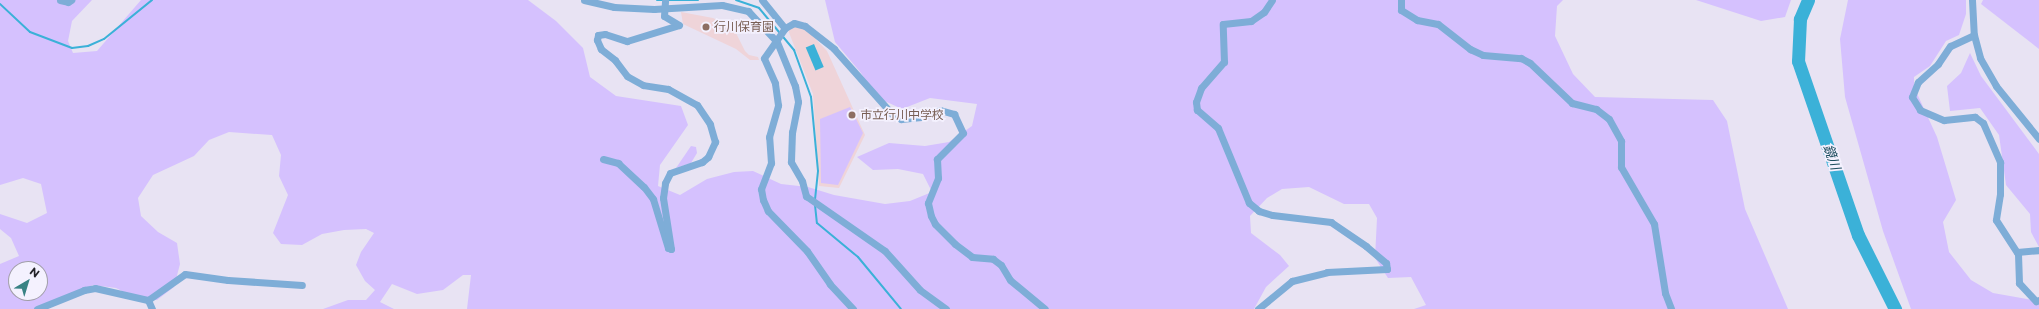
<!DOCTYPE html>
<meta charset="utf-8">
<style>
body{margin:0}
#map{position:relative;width:2039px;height:309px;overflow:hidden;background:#e8e3f3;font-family:Montserrat,"Noto Sans JP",sans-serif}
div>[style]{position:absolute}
.education>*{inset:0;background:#efd4d9}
.green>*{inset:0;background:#d5c1fe}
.water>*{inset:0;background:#3bb1d8;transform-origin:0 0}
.stream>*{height:2px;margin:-1px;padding:0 1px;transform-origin:1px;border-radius:1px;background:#3bb1d8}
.river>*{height:13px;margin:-6.5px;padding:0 6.5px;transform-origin:6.5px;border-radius:6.5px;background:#3bb1d8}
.minor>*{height:7px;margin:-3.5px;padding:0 3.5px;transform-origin:3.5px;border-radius:3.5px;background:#7eadd7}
.dots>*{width:11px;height:11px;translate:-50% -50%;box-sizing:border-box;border:2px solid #f4f1fe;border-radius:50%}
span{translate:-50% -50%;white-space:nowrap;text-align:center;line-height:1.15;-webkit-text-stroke:3.5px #f4f1fe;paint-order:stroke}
.education-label{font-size:12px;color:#785e54}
.left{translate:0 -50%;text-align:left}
.water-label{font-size:13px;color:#1e4e5f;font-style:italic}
.north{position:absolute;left:8px;top:261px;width:40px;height:40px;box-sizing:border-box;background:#f4f1fe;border:1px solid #a19ea8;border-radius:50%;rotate:38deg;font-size:11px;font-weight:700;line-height:16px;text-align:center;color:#242228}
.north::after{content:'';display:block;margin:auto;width:14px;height:18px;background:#398284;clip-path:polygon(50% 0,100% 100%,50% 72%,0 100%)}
</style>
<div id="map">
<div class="education">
<div style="clip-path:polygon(681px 12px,713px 18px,734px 29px,745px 51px,749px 55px,758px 57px,759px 60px,750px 60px,736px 49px,683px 24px)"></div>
<div style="clip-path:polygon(794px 26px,807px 30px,827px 51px,865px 135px,839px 188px,819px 186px,813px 94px,788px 30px)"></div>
</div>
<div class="green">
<div style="clip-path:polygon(evenodd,0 0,92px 0,72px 21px,68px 41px,73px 53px,97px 51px,141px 0,528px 0,556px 21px,583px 48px,590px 77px,616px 96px,681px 106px,688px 125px,660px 165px,658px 186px,680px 195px,707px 179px,734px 172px,753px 171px,781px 184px,808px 187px,834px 195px,885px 204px,910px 201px,932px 192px,923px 174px,898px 169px,873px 170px,857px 157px,889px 143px,925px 146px,949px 142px,972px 126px,977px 104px,930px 98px,902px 109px,876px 97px,861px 73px,835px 42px,825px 0,1563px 0,1557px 6px,1555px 36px,1573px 74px,1595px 97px,1713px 100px,1727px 121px,1745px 209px,1788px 309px,1414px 309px,1426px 305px,1411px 277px,1388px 278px,1375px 258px,1377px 218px,1369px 204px,1344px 204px,1309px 187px,1282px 189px,1267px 198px,1250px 216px,1251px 233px,1280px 255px,1289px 266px,1266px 287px,1254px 309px,467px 309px,471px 275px,463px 275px,443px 290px,417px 294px,392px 284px,380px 302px,394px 309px,323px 309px,348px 300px,366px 300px,375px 290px,365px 281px,356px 265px,361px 252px,374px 233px,366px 229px,344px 230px,322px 234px,302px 245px,281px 244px,273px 233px,288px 195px,279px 176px,281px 155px,272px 135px,229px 132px,209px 140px,194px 156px,153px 175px,138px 198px,141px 216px,158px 232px,177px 243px,180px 264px,174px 287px,157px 300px,136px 298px,116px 288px,93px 285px,38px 309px,0 309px,0 264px,19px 256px,11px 238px,0 229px,0 214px,27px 223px,47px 213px,41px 184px,23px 178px,0 185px,0 0,16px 269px,40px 269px,40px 293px,16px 293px,16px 269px)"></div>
<div style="clip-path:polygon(1696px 0,1791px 0,1785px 17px,1761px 21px)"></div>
<div style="clip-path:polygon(1848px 0,1966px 0,1966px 14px,1959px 35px,1946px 41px,1930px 66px,1914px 77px,1914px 87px,1937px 137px,1956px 200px,1943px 222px,1949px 252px,1971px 280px,1993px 293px,2039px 301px,2039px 309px,1911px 309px,1883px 231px,1845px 97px,1840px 39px)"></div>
<div style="clip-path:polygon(1983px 0,2039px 0,2039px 49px,1981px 4px)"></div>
<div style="clip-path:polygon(1970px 53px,1981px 76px,2039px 154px,2039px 247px,2031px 232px,2030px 214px,2006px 185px,1999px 135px,1980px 108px,1950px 111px,1947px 86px,1961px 73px)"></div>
<div style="clip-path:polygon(850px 107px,863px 133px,838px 185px,821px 183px,820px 119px)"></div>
<div style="clip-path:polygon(691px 146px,696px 147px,697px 153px,691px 163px,676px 168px)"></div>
</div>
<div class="water">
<div style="left:814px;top:44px;width:25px;height:9px;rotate:67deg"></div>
</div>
<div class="stream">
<div style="left:657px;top:0;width:41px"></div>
<div style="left:736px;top:0;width:24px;rotate:19deg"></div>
<div style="left:759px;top:8px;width:55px;rotate:50.2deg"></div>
<div style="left:794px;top:50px;width:50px;rotate:70.1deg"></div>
<div style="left:811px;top:97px;width:74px;rotate:84.6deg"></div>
<div style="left:818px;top:171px;width:30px;rotate:96deg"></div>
<div style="left:0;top:4px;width:41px;rotate:43deg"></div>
<div style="left:30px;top:32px;width:45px;rotate:20.9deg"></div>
<div style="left:72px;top:48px;width:16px;rotate:-7deg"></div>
<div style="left:88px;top:46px;width:17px;rotate:-24deg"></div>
<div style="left:104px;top:39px;width:62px;rotate:-39.1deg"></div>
<div style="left:815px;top:205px;width:18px;rotate:84deg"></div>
<div style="left:817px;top:223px;width:53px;rotate:39.7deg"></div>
<div style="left:858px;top:257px;width:67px;rotate:50.4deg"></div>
</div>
<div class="river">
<div style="left:1808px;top:0;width:21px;rotate:113deg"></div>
<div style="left:1800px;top:19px;width:42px;rotate:92.7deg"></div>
<div style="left:1798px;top:61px;width:184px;rotate:71deg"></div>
<div style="left:1858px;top:235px;width:83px;rotate:63.4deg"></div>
</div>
<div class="minor">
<div style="left:60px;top:0;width:8px;rotate:14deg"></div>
<div style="left:68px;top:2px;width:4px;rotate:-34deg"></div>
<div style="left:584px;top:0;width:31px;rotate:13deg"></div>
<div style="left:614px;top:7px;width:40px;rotate:2.9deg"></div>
<div style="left:654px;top:9px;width:68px;rotate:-3.4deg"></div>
<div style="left:722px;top:5px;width:27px;rotate:13deg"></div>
<div style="left:748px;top:11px;width:42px;rotate:46.9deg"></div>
<div style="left:777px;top:42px;width:48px;rotate:67.8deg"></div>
<div style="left:795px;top:86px;width:16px;rotate:79deg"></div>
<div style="left:798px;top:102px;width:31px;rotate:101deg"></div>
<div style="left:792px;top:132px;width:30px;rotate:92deg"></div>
<div style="left:791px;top:162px;width:22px;rotate:60deg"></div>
<div style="left:802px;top:181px;width:16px;rotate:75deg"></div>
<div style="left:806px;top:196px;width:96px;rotate:34.8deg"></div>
<div style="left:885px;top:251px;width:52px;rotate:48.1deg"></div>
<div style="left:920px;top:290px;width:32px;rotate:36deg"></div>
<div style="left:762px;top:0;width:36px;rotate:51deg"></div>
<div style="left:1401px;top:0;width:10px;rotate:90deg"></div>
<div style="left:1401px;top:10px;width:19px;rotate:32deg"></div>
<div style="left:1417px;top:20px;width:21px;rotate:11deg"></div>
<div style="left:1438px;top:24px;width:41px;rotate:38deg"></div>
<div style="left:1470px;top:49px;width:14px;rotate:25deg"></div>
<div style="left:1483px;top:55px;width:38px;rotate:5deg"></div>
<div style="left:1521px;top:58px;width:10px;rotate:29deg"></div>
<div style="left:1530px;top:63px;width:58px;rotate:43.6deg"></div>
<div style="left:1572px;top:103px;width:25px;rotate:14deg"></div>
<div style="left:1596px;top:109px;width:16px;rotate:38deg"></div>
<div style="left:1609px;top:119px;width:25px;rotate:61deg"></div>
<div style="left:1621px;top:141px;width:26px;rotate:90deg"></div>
<div style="left:1621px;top:167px;width:66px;rotate:59.9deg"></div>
<div style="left:1654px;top:224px;width:70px;rotate:80.9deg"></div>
<div style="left:1665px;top:293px;width:17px;rotate:69deg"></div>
<div style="left:1972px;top:0;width:35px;rotate:87deg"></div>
<div style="left:1974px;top:35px;width:24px;rotate:75deg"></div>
<div style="left:1980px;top:58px;width:32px;rotate:60deg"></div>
<div style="left:1996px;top:86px;width:68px;rotate:50.9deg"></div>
<div style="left:1974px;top:35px;width:26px;rotate:155deg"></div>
<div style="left:1950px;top:46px;width:22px;rotate:124deg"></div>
<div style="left:1938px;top:64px;width:27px;rotate:138deg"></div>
<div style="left:1918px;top:82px;width:16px;rotate:112deg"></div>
<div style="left:1912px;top:97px;width:15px;rotate:58deg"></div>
<div style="left:1920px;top:110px;width:26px;rotate:23deg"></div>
<div style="left:1944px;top:120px;width:31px;rotate:-6deg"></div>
<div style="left:1975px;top:117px;width:10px;rotate:37deg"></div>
<div style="left:1983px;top:123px;width:43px;rotate:66.4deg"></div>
<div style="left:2000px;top:162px;width:32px;rotate:90deg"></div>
<div style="left:2000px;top:194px;width:26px;rotate:99deg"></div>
<div style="left:1996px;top:220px;width:40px;rotate:57.1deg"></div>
<div style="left:2018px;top:254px;width:29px;rotate:88deg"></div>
<div style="left:2019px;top:283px;width:25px;rotate:47deg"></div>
<div style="left:2036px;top:301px;width:3px;rotate:-18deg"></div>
<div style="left:603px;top:159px;width:16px;rotate:15deg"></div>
<div style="left:618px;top:163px;width:35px;rotate:43deg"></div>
<div style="left:644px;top:187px;width:15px;rotate:53deg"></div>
<div style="left:653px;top:199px;width:51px;rotate:73deg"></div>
<div style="left:668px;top:248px;width:3px;rotate:18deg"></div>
<div style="left:671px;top:249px;width:52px;rotate:-98.9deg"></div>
<div style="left:663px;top:198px;width:15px;rotate:-82deg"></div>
<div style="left:665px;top:183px;width:11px;rotate:-63deg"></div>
<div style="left:670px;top:173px;width:34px;rotate:-19deg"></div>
<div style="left:702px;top:162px;width:8px;rotate:-40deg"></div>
<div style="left:708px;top:157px;width:17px;rotate:-65deg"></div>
<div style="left:715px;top:142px;width:19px;rotate:-106deg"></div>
<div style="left:710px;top:124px;width:23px;rotate:-124deg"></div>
<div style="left:697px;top:105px;width:33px;rotate:-151deg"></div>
<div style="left:668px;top:89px;width:25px;rotate:-171deg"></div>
<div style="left:643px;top:85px;width:18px;rotate:-151deg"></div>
<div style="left:627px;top:76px;width:20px;rotate:-127deg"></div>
<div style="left:615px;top:60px;width:18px;rotate:-142deg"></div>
<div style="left:601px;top:49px;width:10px;rotate:-114deg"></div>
<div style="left:597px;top:40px;width:5px;rotate:-79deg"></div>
<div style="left:598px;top:35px;width:7px;rotate:-8deg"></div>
<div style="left:605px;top:34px;width:23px;rotate:18deg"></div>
<div style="left:627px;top:41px;width:54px;rotate:-17.1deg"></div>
<div style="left:679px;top:25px;width:17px;rotate:-149deg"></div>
<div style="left:664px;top:16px;width:16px;rotate:-86deg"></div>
<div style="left:2017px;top:252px;width:22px;rotate:-5deg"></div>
<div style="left:148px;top:300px;width:10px;rotate:66deg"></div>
<div style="left:37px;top:309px;width:51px;rotate:-22deg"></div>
<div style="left:84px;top:290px;width:11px;rotate:-10deg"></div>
<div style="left:95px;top:288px;width:54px;rotate:12.8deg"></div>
<div style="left:148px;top:300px;width:45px;rotate:-35.1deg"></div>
<div style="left:185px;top:274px;width:43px;rotate:7.9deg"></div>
<div style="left:228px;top:280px;width:74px;rotate:3.9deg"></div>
<div style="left:853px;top:309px;width:34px;rotate:-133deg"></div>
<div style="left:830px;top:284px;width:40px;rotate:-124.9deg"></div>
<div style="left:807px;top:251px;width:56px;rotate:-134.3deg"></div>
<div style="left:768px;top:211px;width:12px;rotate:-114deg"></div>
<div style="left:763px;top:200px;width:11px;rotate:-100deg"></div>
<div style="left:761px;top:189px;width:28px;rotate:-69deg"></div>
<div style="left:771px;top:163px;width:26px;rotate:-94deg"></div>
<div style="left:769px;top:137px;width:33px;rotate:-74deg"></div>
<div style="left:778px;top:105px;width:22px;rotate:-98deg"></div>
<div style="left:775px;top:83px;width:27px;rotate:-114deg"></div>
<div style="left:764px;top:58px;width:37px;rotate:-55deg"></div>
<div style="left:785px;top:28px;width:10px;rotate:-29deg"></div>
<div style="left:794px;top:23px;width:11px;rotate:15deg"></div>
<div style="left:805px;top:26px;width:37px;rotate:38deg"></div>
<div style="left:834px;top:49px;width:89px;rotate:48.2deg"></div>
<div style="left:893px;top:115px;width:9px;rotate:27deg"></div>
<div style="left:901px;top:119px;width:20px;rotate:-6deg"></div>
<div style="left:921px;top:117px;width:20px;rotate:-20deg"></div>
<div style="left:940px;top:110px;width:15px;rotate:16deg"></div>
<div style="left:954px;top:114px;width:21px;rotate:65deg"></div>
<div style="left:963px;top:133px;width:37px;rotate:135deg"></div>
<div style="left:937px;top:159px;width:19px;rotate:87deg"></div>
<div style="left:938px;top:178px;width:27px;rotate:112deg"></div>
<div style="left:928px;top:203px;width:13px;rotate:77deg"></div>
<div style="left:931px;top:216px;width:9px;rotate:63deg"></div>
<div style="left:935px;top:224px;width:28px;rotate:45deg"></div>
<div style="left:955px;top:244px;width:21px;rotate:37deg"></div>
<div style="left:972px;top:257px;width:21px;rotate:5deg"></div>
<div style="left:993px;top:259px;width:10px;rotate:37deg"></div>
<div style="left:1001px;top:265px;width:17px;rotate:59deg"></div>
<div style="left:1010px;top:280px;width:45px;rotate:39.6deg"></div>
<div style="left:1258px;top:309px;width:44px;rotate:-39.5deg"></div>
<div style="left:1292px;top:281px;width:36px;rotate:-14deg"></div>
<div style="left:1327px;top:272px;width:60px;rotate:-2.9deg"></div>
<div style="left:1387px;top:269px;width:6px;rotate:-99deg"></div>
<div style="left:1386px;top:263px;width:26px;rotate:-140deg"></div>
<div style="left:1366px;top:246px;width:42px;rotate:-145.6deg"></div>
<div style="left:1331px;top:222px;width:59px;rotate:-173.2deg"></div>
<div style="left:1272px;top:215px;width:14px;rotate:-163deg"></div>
<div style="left:1259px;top:211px;width:13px;rotate:-141deg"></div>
<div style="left:1249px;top:203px;width:81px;rotate:-112.5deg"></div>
<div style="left:1218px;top:128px;width:28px;rotate:-139deg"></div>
<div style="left:1197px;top:110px;width:8px;rotate:-97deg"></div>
<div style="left:1196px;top:102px;width:15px;rotate:-70deg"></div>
<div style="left:1201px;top:88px;width:35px;rotate:-49deg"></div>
<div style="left:1224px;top:62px;width:38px;rotate:-92deg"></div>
<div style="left:1223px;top:24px;width:28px;rotate:-6deg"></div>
<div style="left:1251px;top:21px;width:16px;rotate:-35deg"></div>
<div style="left:1264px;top:12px;width:14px;rotate:-56deg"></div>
</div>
<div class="dots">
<div style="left:706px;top:27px;background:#8d6e63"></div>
<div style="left:852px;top:115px;background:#8d6e63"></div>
</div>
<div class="education-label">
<span class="left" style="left:714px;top:27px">行川保育園</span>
<span class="left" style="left:860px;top:115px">市立行川中学校</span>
</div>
<div class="water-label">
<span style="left:1832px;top:157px;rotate:71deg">鏡川</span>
</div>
<div class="north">N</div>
</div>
